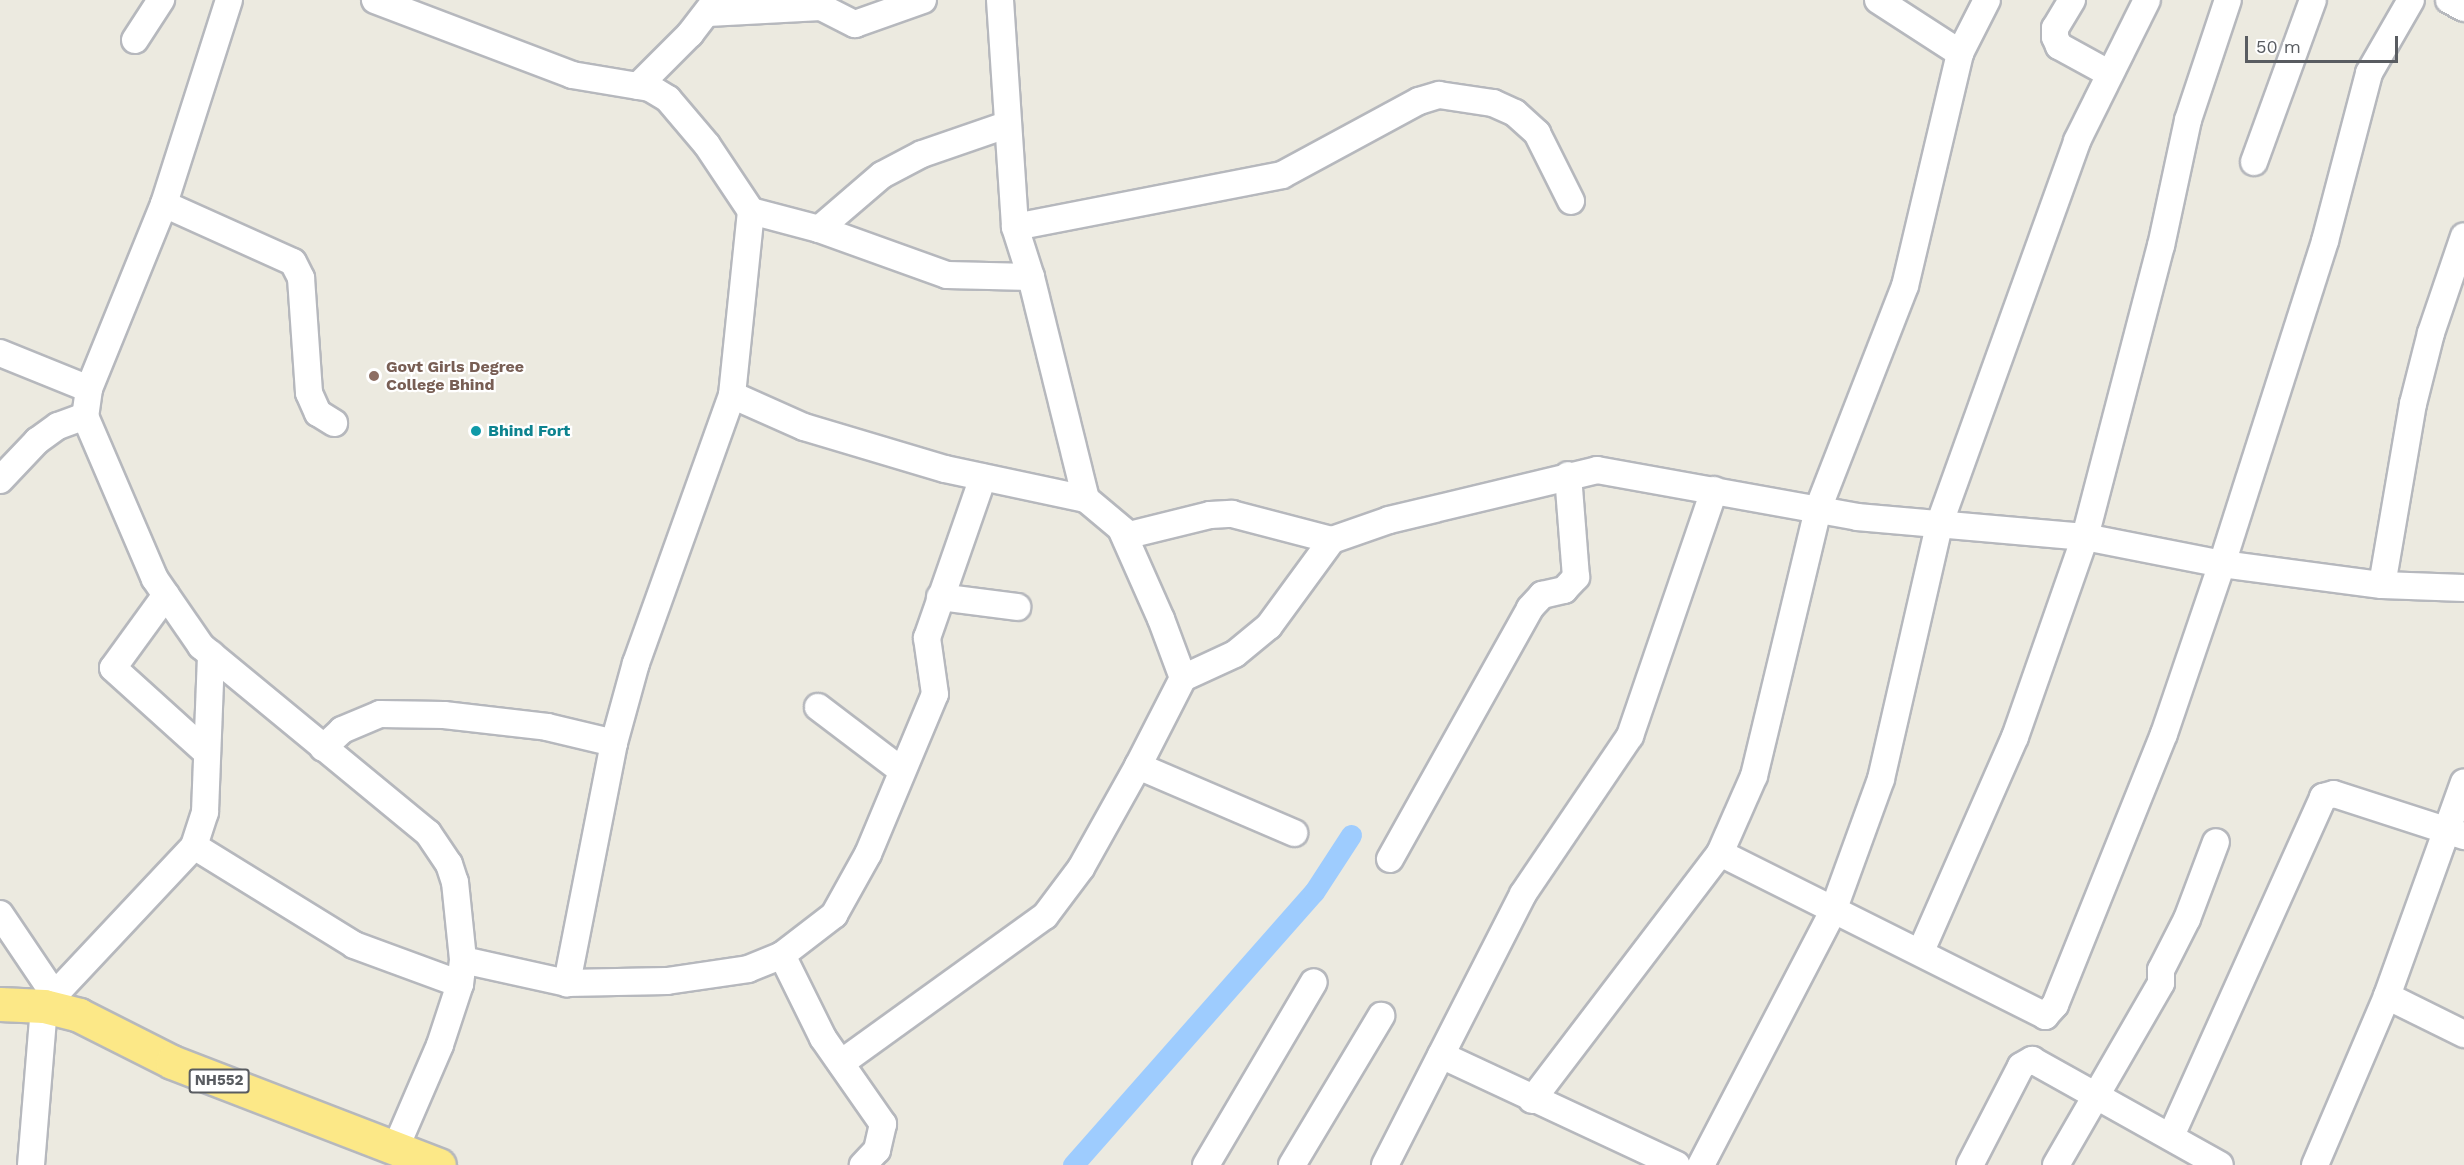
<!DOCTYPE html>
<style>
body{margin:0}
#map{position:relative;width:2464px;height:1165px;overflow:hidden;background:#eceae0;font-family:"Work Sans",sans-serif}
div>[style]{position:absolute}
.canal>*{height:21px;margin:-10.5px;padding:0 10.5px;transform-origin:10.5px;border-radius:10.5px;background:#9eccfe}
.roads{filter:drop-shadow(2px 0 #b6b8bd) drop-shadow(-2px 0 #b6b8bd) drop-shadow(0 2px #b6b8bd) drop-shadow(0 -2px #b6b8bd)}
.minor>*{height:26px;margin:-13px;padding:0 13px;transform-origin:13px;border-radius:13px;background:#fff}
.highway>*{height:33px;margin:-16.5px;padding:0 16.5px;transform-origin:16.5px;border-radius:16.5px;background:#fce887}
.dots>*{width:16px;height:16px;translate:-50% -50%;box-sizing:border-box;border:3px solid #fff;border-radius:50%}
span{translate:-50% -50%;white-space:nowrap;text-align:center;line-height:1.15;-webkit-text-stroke:4.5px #fff;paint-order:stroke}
.shield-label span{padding:2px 4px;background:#fff;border:2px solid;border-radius:4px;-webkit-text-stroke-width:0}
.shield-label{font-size:15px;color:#595c61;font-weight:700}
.education-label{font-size:16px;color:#785e54;font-weight:700}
.left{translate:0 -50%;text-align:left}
.culture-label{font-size:16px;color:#0d838f;font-weight:700}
.scale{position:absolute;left:2245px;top:36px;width:153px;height:27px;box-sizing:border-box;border:3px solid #595c61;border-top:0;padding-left:8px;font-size:18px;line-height:21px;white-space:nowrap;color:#595c61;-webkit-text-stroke:4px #fff;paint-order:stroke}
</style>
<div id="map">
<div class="canal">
<div style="left:1073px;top:1165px;width:364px;rotate:-48.6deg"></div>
<div style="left:1314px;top:892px;width:68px;rotate:-57deg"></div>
</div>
<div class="roads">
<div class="minor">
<div style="left:229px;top:0;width:214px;rotate:107.7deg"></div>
<div style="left:164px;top:204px;width:200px;rotate:112.1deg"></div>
<div style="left:89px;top:389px;width:27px;rotate:98deg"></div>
<div style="left:85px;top:416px;width:177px;rotate:66.8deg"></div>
<div style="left:155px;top:579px;width:81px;rotate:55.5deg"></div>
<div style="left:201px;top:646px;width:294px;rotate:39.5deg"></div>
<div style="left:428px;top:833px;width:37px;rotate:56deg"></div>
<div style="left:449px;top:864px;width:19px;rotate:72deg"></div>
<div style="left:455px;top:882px;width:78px;rotate:84.1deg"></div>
<div style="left:463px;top:960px;width:24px;rotate:97deg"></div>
<div style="left:460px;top:984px;width:64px;rotate:108.2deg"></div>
<div style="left:440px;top:1045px;width:111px;rotate:113.3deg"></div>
<div style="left:375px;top:0;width:211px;rotate:20.8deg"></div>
<div style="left:572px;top:75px;width:79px;rotate:9.5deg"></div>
<div style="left:650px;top:88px;width:21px;rotate:31deg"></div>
<div style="left:668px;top:99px;width:60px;rotate:49.7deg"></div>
<div style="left:707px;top:145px;width:79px;rotate:56.3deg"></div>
<div style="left:751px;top:211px;width:185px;rotate:95.9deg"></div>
<div style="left:732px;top:395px;width:285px;rotate:109.7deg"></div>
<div style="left:636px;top:663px;width:83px;rotate:105.4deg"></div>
<div style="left:614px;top:743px;width:245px;rotate:101.1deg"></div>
<div style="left:1000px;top:0;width:227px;rotate:86.2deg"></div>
<div style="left:1015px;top:227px;width:52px;rotate:72.3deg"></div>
<div style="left:1031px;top:277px;width:229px;rotate:76.1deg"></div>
<div style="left:1878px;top:0;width:98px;rotate:32.9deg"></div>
<div style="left:2072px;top:0;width:33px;rotate:121deg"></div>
<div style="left:2055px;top:28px;width:9px;rotate:90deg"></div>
<div style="left:2055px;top:37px;width:10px;rotate:66deg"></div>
<div style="left:2059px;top:46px;width:58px;rotate:28.8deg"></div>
<div style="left:2449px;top:0;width:17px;rotate:28deg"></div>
<div style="left:708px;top:13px;width:113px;rotate:-3deg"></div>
<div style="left:821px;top:7px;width:38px;rotate:27deg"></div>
<div style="left:855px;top:24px;width:72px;rotate:-19.4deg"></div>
<div style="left:135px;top:40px;width:48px;rotate:-57deg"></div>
<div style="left:638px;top:86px;width:74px;rotate:-45deg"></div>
<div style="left:690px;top:34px;width:43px;rotate:-52.6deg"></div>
<div style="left:2254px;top:162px;width:172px;rotate:-70deg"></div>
<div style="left:164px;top:204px;width:141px;rotate:24.2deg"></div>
<div style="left:293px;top:262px;width:18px;rotate:63deg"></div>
<div style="left:301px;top:278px;width:115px;rotate:86deg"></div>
<div style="left:309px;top:393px;width:22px;rotate:66deg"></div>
<div style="left:318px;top:413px;width:19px;rotate:32deg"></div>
<div style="left:751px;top:211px;width:70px;rotate:14.8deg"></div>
<div style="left:819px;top:229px;width:136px;rotate:19.8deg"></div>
<div style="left:947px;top:275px;width:84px;rotate:1.4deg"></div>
<div style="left:1015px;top:227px;width:272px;rotate:-11deg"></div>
<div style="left:1282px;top:175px;width:156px;rotate:-28.4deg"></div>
<div style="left:1419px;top:101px;width:21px;rotate:-17deg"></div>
<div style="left:1439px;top:95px;width:55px;rotate:8.4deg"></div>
<div style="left:1493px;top:103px;width:24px;rotate:24deg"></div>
<div style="left:1515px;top:113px;width:30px;rotate:42deg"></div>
<div style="left:1537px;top:133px;width:76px;rotate:63.4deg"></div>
<div style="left:819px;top:229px;width:83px;rotate:-40.6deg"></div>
<div style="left:882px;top:175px;width:45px;rotate:-27.7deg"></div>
<div style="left:922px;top:154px;width:89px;rotate:-19deg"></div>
<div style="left:0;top:353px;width:96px;rotate:22deg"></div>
<div style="left:732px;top:395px;width:79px;rotate:24deg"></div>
<div style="left:804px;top:427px;width:147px;rotate:16.6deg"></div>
<div style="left:945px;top:469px;width:144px;rotate:12deg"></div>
<div style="left:1086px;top:499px;width:56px;rotate:39.9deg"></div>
<div style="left:1129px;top:535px;width:83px;rotate:-13.9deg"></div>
<div style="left:1210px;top:515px;width:22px;rotate:-3deg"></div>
<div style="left:1232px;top:514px;width:103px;rotate:14.6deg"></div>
<div style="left:1332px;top:540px;width:60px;rotate:-19.3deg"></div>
<div style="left:1389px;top:520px;width:214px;rotate:-13.5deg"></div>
<div style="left:1597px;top:470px;width:264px;rotate:10.2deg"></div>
<div style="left:1857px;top:517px;width:229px;rotate:5deg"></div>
<div style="left:2085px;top:537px;width:140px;rotate:11.1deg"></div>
<div style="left:2222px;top:564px;width:161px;rotate:7.5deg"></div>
<div style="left:2382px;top:585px;width:82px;rotate:2.1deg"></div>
<div style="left:0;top:480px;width:54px;rotate:-46.5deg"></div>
<div style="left:37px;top:441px;width:26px;rotate:-36deg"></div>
<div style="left:58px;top:426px;width:29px;rotate:-20deg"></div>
<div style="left:2382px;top:585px;width:184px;rotate:-80.3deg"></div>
<div style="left:2413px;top:404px;width:73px;rotate:-75.8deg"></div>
<div style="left:2431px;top:333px;width:102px;rotate:-71.2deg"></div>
<div style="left:166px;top:595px;width:90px;rotate:126deg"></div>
<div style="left:113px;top:668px;width:124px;rotate:42.1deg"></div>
<div style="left:940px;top:597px;width:78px;rotate:7.4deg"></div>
<div style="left:1183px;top:678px;width:57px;rotate:-24.8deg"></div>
<div style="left:1235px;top:654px;width:44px;rotate:-39.5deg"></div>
<div style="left:1269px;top:626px;width:107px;rotate:-53.8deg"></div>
<div style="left:818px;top:707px;width:104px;rotate:37.2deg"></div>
<div style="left:323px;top:748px;width:26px;rotate:-43deg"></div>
<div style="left:342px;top:730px;width:41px;rotate:-22.8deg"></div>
<div style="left:380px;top:714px;width:64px;rotate:0.9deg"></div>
<div style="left:444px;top:715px;width:104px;rotate:6.6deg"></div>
<div style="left:547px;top:727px;width:69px;rotate:13.4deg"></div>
<div style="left:1138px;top:766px;width:170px;rotate:23.2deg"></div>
<div style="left:194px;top:846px;width:188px;rotate:31.7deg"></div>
<div style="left:354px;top:945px;width:113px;rotate:20.2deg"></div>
<div style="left:1720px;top:853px;width:364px;rotate:26.6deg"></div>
<div style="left:2045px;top:1016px;width:15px;rotate:-48deg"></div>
<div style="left:2055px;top:1005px;width:292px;rotate:-68.1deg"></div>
<div style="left:2164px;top:734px;width:180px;rotate:-71.2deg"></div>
<div style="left:2222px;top:564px;width:339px;rotate:-72.3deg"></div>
<div style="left:2325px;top:241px;width:174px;rotate:-75.3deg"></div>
<div style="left:2369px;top:73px;width:84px;rotate:-60.1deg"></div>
<div style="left:1390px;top:859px;width:287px;rotate:-60.8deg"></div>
<div style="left:1530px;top:608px;width:18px;rotate:-47deg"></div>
<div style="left:1542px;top:595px;width:23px;rotate:-13deg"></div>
<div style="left:1564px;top:590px;width:18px;rotate:-47deg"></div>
<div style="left:1576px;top:577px;width:102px;rotate:-94.5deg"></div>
<div style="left:0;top:914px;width:97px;rotate:56deg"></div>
<div style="left:1921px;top:951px;width:234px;rotate:-66.3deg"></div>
<div style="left:2015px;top:737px;width:212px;rotate:-70.7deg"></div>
<div style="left:2085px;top:537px;width:301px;rotate:-75.4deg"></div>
<div style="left:2161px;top:246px;width:129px;rotate:-77.9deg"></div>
<div style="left:2188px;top:120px;width:126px;rotate:-71.6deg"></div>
<div style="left:782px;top:955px;width:93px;rotate:63.7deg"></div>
<div style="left:823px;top:1038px;width:105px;rotate:55.1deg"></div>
<div style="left:883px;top:1124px;width:27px;rotate:103deg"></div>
<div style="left:877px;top:1150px;width:21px;rotate:133deg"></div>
<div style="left:463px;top:960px;width:107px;rotate:12.5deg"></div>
<div style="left:567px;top:983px;width:100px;rotate:-1.1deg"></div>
<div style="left:667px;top:981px;width:82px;rotate:-8.4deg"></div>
<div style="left:748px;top:969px;width:37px;rotate:-22deg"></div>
<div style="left:782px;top:955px;width:66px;rotate:-37.6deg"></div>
<div style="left:834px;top:915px;width:70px;rotate:-60.9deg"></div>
<div style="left:868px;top:854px;width:173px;rotate:-67.3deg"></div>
<div style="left:935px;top:694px;width:57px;rotate:-98.1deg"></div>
<div style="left:927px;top:638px;width:170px;rotate:-70.8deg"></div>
<div style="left:2387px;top:996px;width:86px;rotate:26.3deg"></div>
<div style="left:1441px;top:1055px;width:260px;rotate:25deg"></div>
<div style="left:841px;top:1063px;width:251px;rotate:-35.8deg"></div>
<div style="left:1045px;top:916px;width:60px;rotate:-53.1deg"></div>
<div style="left:1081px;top:868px;width:117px;rotate:-60.8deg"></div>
<div style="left:1138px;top:766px;width:99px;rotate:-62.9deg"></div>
<div style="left:1183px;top:678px;width:63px;rotate:-110.4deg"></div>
<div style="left:1161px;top:619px;width:96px;rotate:-113.9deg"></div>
<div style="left:1532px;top:1100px;width:310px;rotate:-52.7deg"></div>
<div style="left:1720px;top:853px;width:84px;rotate:-66.2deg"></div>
<div style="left:1754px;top:776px;width:275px;rotate:-76.5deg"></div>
<div style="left:1818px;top:509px;width:239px;rotate:-68.7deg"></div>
<div style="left:1905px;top:286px;width:239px;rotate:-76.7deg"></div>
<div style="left:1960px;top:53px;width:59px;rotate:-63deg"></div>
<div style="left:2171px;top:1136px;width:372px;rotate:-65.8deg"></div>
<div style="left:2323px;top:797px;width:11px;rotate:-15deg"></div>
<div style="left:2334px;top:794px;width:137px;rotate:17.9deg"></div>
<div style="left:31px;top:1165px;width:160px;rotate:-85.3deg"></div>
<div style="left:44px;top:1006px;width:219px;rotate:-46.8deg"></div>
<div style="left:194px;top:846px;width:36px;rotate:-72deg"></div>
<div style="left:205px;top:812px;width:158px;rotate:-87.8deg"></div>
<div style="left:1206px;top:1165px;width:212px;rotate:-59.5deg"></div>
<div style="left:1292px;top:1165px;width:174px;rotate:-59.1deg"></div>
<div style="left:1385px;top:1165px;width:304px;rotate:-63deg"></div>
<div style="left:1523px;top:894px;width:191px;rotate:-55.9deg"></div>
<div style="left:1630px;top:736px;width:260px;rotate:-71.1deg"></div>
<div style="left:1701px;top:1165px;width:286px;rotate:-62.5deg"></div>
<div style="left:1833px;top:911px;width:140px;rotate:-70deg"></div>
<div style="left:1881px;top:779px;width:261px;rotate:-77.1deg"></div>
<div style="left:1939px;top:525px;width:408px;rotate:-70.2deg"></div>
<div style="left:2077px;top:141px;width:157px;rotate:-63.6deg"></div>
<div style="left:1970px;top:1165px;width:111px;rotate:-62.7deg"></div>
<div style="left:2021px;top:1066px;width:13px;rotate:-29deg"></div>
<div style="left:2032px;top:1060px;width:215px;rotate:29.2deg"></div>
<div style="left:2056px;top:1165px;width:210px;rotate:-60deg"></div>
<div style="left:2161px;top:983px;width:13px;rotate:-90deg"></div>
<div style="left:2161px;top:970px;width:57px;rotate:-63deg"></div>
<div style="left:2187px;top:919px;width:82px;rotate:-69.4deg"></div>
<div style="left:2315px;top:1165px;width:184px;rotate:-66.9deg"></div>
<div style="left:2387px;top:996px;width:227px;rotate:-70.2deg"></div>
</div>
<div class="highway">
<div style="left:0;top:1004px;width:44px;rotate:2.6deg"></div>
<div style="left:44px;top:1006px;width:36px;rotate:14deg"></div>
<div style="left:79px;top:1015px;width:104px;rotate:26.8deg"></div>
<div style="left:172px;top:1062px;width:286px;rotate:21.1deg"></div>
</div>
</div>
<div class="dots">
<div style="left:374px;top:376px;background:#8d6e63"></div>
<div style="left:476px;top:431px;background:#0f9aa8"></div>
</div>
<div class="shield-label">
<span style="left:219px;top:1081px">NH552</span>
</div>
<div class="education-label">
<span class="left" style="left:386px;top:376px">Govt Girls Degree<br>College Bhind</span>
</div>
<div class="culture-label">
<span class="left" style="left:488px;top:431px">Bhind Fort</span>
</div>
<div class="scale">50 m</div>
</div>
